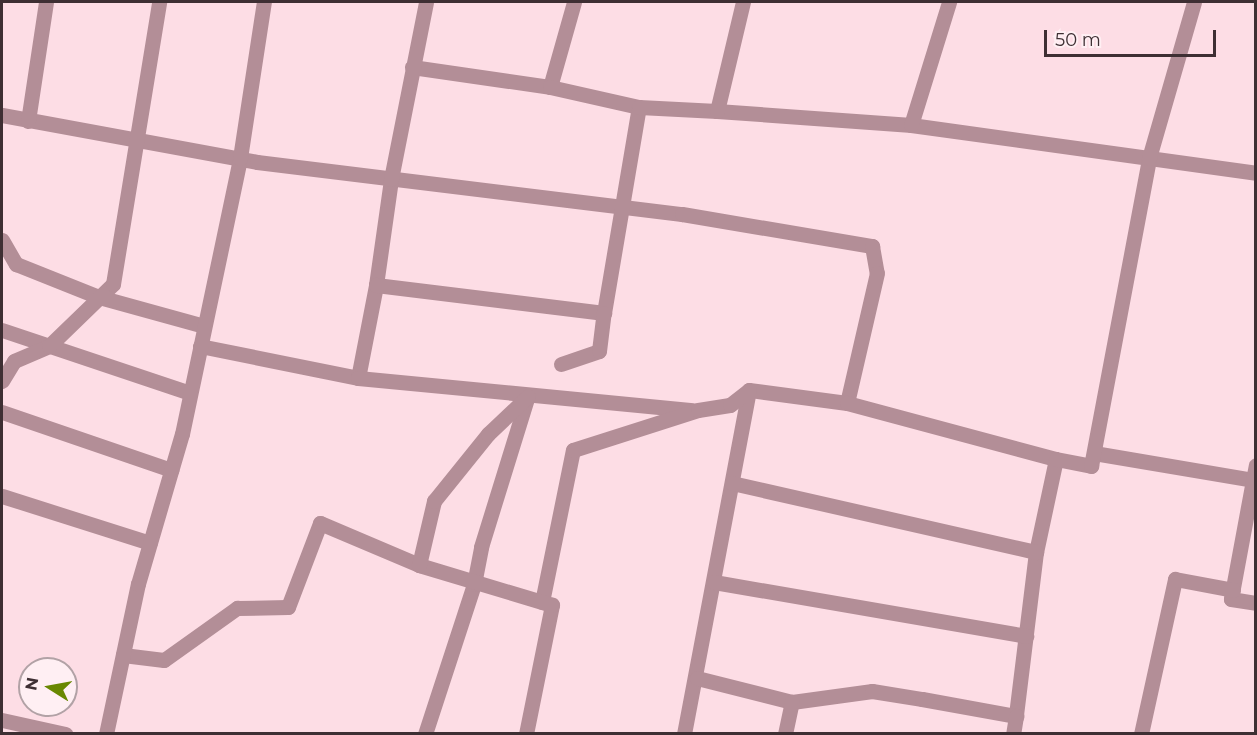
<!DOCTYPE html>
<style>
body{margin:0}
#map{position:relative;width:1257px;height:735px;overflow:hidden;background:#fddde5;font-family:Montserrat,sans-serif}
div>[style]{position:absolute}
.minor>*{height:15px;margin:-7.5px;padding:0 7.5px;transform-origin:7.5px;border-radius:7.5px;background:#b38e97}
span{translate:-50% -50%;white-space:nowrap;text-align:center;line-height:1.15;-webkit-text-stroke:6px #ffeff3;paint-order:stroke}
.frame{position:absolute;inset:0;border:3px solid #3e2f33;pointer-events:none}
.north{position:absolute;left:18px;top:657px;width:60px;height:60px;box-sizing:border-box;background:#ffeff3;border:2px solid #b2a2a6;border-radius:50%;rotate:281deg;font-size:16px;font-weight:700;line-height:24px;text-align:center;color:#3e2f33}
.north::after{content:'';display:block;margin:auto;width:21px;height:27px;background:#698700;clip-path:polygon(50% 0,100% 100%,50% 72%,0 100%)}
.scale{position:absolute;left:1044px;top:30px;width:172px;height:27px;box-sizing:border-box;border:3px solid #3e2f33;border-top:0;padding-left:8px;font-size:18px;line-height:21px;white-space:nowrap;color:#3e2f33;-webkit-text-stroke:4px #ffeff3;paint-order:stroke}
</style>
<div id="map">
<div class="minor">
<div style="left:412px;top:67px;width:139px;rotate:8.2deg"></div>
<div style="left:550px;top:87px;width:88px;rotate:-74.2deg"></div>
<div style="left:550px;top:87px;width:91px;rotate:12.7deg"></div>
<div style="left:717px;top:111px;width:195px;rotate:4.1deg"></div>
<div style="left:911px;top:125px;width:348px;rotate:7.9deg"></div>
<div style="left:2px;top:115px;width:259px;rotate:10.4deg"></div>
<div style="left:257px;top:162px;width:428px;rotate:7deg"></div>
<div style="left:682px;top:214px;width:193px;rotate:9.6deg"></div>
<div style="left:872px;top:246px;width:27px;rotate:80deg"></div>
<div style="left:877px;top:273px;width:133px;rotate:103deg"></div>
<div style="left:847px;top:403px;width:99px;rotate:-172.4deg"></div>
<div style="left:749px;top:390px;width:350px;rotate:100.7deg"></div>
<div style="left:28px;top:121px;width:120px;rotate:-81.4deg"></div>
<div style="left:911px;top:125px;width:129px;rotate:-72.8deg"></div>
<div style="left:2px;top:240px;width:28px;rotate:60deg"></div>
<div style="left:16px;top:264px;width:89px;rotate:21.7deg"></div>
<div style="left:99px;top:297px;width:109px;rotate:15.4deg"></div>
<div style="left:376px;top:285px;width:107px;rotate:-81.9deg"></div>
<div style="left:391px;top:179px;width:180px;rotate:-78.8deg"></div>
<div style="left:2px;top:330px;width:198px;rotate:18.5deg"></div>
<div style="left:200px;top:346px;width:161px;rotate:11.4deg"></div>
<div style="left:358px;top:378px;width:95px;rotate:-79deg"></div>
<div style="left:376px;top:285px;width:230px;rotate:7deg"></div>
<div style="left:604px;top:313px;width:209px;rotate:-80.4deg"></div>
<div style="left:639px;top:107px;width:78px;rotate:2.9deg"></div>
<div style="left:717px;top:111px;width:112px;rotate:-76.6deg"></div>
<div style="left:561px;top:364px;width:40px;rotate:-18.9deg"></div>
<div style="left:599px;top:351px;width:38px;rotate:-83deg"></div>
<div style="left:358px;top:378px;width:336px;rotate:5.5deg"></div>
<div style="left:2px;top:381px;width:23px;rotate:-59deg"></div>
<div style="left:14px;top:361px;width:38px;rotate:-23deg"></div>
<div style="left:49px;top:346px;width:89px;rotate:-44.1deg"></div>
<div style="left:113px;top:284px;width:286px;rotate:-80.7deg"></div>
<div style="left:847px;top:403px;width:216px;rotate:15deg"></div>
<div style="left:1056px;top:459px;width:95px;rotate:102.1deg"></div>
<div style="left:1036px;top:552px;width:165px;rotate:97deg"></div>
<div style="left:2px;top:412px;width:179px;rotate:18.9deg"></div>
<div style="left:1094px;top:453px;width:161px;rotate:9.6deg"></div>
<div style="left:1253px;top:480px;width:15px;rotate:-79deg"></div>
<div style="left:1056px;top:459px;width:36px;rotate:11deg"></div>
<div style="left:1091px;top:466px;width:313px;rotate:-79.3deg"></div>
<div style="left:1149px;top:158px;width:162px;rotate:-73.9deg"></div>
<div style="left:1253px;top:480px;width:121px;rotate:100.5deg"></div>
<div style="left:1231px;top:599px;width:25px;rotate:9deg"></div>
<div style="left:732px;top:483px;width:312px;rotate:12.8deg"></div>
<div style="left:2px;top:496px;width:155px;rotate:17.6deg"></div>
<div style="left:714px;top:582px;width:317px;rotate:9.8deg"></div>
<div style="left:542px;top:602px;width:155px;rotate:-78.5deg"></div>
<div style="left:573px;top:450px;width:131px;rotate:-17.7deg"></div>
<div style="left:698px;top:410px;width:32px;rotate:-9deg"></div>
<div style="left:730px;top:405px;width:24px;rotate:-38deg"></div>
<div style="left:123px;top:655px;width:41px;rotate:7deg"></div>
<div style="left:164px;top:660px;width:90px;rotate:-35.5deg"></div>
<div style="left:237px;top:608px;width:51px;rotate:-1.1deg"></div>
<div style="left:288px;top:607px;width:90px;rotate:-69.1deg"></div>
<div style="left:320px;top:523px;width:108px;rotate:23deg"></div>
<div style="left:697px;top:678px;width:98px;rotate:14.2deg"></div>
<div style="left:792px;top:702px;width:81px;rotate:-7.8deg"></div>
<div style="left:872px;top:691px;width:51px;rotate:9.1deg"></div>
<div style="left:922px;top:699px;width:96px;rotate:10.3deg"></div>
<div style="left:1016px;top:716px;width:18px;rotate:99deg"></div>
<div style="left:2px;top:720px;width:65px;rotate:12.5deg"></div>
<div style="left:106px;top:734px;width:153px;rotate:-78deg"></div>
<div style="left:138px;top:584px;width:156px;rotate:-73.7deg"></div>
<div style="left:182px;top:434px;width:282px;rotate:-78.1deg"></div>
<div style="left:240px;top:158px;width:158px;rotate:-81.3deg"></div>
<div style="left:425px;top:734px;width:158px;rotate:-71.9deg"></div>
<div style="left:474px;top:584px;width:38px;rotate:-79deg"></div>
<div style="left:481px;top:547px;width:156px;rotate:-72.8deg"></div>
<div style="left:526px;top:734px;width:132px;rotate:-78.6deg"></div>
<div style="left:552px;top:605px;width:139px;rotate:-163.3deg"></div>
<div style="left:419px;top:565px;width:66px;rotate:-76.8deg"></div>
<div style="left:434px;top:501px;width:86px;rotate:-51.1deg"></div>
<div style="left:488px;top:434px;width:55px;rotate:-43.5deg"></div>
<div style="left:785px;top:734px;width:33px;rotate:-78deg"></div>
<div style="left:1141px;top:734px;width:159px;rotate:-77.6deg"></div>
<div style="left:1175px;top:579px;width:59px;rotate:10.7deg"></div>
</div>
<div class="frame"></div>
<div class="north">N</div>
<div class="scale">50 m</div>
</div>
